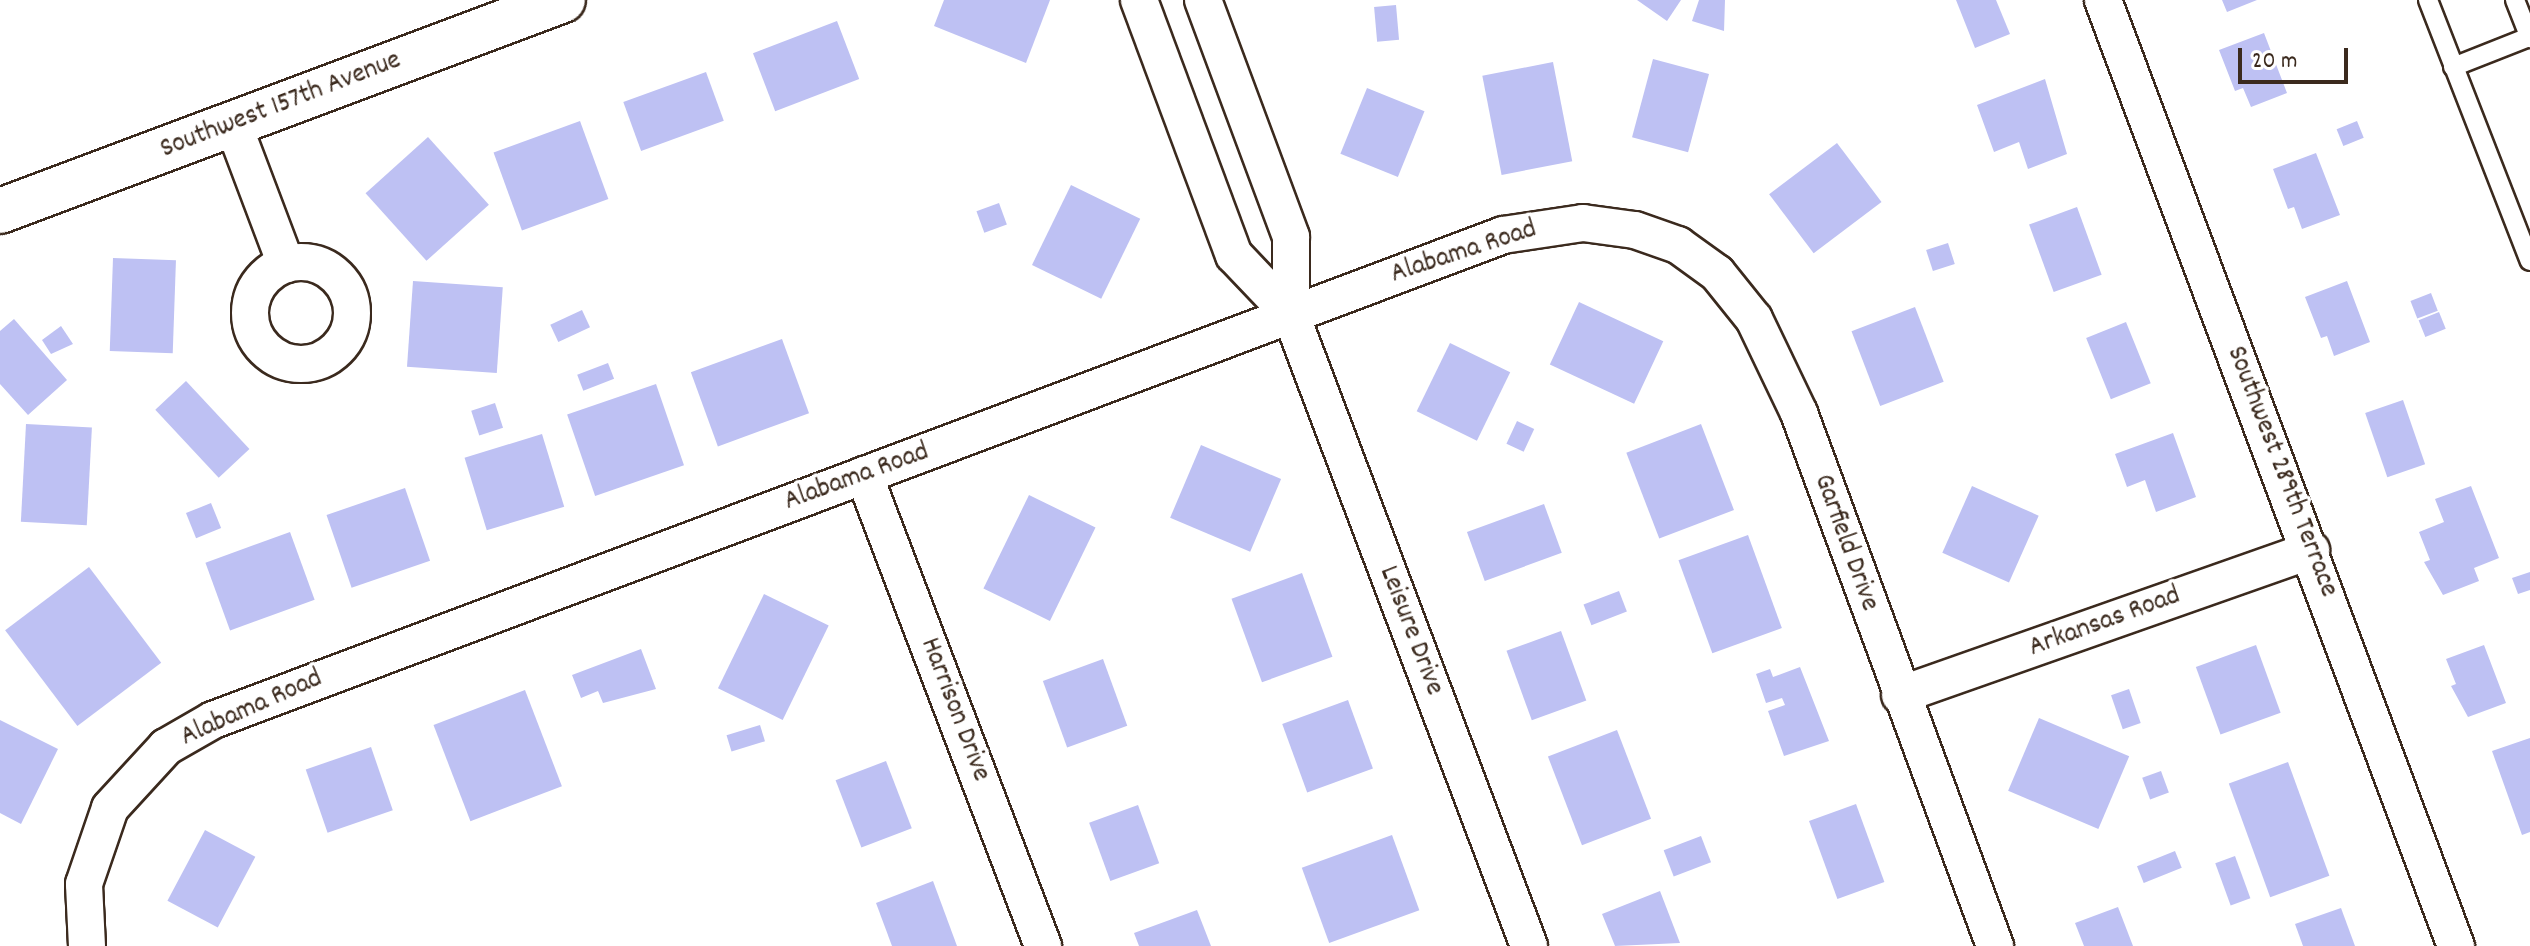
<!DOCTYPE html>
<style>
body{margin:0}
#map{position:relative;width:2530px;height:946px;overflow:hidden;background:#fff;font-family:Dekko,sans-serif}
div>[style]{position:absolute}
.building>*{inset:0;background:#bec1f3;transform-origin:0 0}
.roads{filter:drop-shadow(2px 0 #3b2a1e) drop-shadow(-2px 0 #3b2a1e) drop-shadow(0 2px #3b2a1e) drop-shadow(0 -2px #3b2a1e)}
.service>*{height:18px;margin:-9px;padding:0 9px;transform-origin:9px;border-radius:9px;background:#fff}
.minor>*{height:36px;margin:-18px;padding:0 18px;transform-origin:18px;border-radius:18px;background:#fff}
.minor>.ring{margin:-18px;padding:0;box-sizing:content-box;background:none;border:36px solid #fff;border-radius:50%}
.tertiary>*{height:44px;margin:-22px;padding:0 22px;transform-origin:22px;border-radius:22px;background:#fff}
span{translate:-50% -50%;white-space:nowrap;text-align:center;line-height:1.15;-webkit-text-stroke:7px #fff;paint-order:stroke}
.street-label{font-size:28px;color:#3b2a1e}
.scale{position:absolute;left:2238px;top:48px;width:110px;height:36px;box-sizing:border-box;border:4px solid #3b2a1e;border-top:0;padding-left:10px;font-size:24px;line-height:28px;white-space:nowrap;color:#3b2a1e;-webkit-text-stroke:6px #fff;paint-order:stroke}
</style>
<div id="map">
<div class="building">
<div style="clip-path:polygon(944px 0,1050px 0,1026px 63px,934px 26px)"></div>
<div style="clip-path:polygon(1637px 0,1681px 0,1667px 21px)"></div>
<div style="clip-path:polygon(1699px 0,1725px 0,1724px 31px,1692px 21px)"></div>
<div style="clip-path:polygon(1956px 0,1996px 0,2010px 34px,1975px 48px)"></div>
<div style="clip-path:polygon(2222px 0,2257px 0,2227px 12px)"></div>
<div style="left:1396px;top:5px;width:35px;height:22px;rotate:85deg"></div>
<div style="left:837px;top:21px;width:62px;height:90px;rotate:69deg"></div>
<div style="clip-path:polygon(2264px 33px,2287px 93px,2251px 107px,2243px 88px,2235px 91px,2219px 50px)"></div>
<div style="left:1653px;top:59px;width:58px;height:81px;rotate:15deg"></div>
<div style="left:1553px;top:62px;width:101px;height:72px;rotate:79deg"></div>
<div style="left:706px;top:72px;width:52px;height:88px;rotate:70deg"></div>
<div style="clip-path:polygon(2045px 79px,2067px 154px,2028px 169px,2019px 142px,1994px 152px,1977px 105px)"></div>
<div style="left:1367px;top:88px;width:62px;height:71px;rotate:22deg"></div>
<div style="left:580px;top:121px;width:83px;height:92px;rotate:70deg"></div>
<div style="left:2357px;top:121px;width:18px;height:22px;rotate:68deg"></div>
<div style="left:428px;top:137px;width:91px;height:84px;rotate:48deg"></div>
<div style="left:1837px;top:143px;width:74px;height:85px;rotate:53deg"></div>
<div style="clip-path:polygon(2316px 153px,2340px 215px,2302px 229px,2294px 207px,2288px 209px,2273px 169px)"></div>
<div style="left:1071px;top:185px;width:77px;height:89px;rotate:26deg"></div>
<div style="left:999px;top:203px;width:23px;height:24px;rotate:70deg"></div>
<div style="left:2077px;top:207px;width:72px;height:51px;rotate:70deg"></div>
<div style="left:1948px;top:243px;width:22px;height:23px;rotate:72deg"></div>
<div style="left:113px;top:258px;width:63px;height:93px;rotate:2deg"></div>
<div style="left:413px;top:281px;width:90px;height:86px;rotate:4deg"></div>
<div style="clip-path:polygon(2347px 281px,2370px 342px,2334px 356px,2327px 336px,2321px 338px,2305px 297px)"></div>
<div style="left:2431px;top:293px;width:19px;height:22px;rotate:69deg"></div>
<div style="left:1579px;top:302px;width:93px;height:69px;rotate:25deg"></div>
<div style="left:1915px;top:307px;width:80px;height:68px;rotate:69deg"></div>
<div style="left:582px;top:310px;width:19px;height:35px;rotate:65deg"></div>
<div style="left:2439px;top:312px;width:18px;height:22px;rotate:68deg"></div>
<div style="clip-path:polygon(14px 319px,67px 380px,28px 415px,0 384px,0 331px)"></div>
<div style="left:2126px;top:322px;width:66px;height:43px;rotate:68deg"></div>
<div style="clip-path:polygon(61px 326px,73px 344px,51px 354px,42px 340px)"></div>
<div style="left:782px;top:339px;width:79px;height:97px;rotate:70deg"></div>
<div style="left:1450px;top:343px;width:67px;height:76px;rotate:26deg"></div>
<div style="left:608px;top:363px;width:17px;height:33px;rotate:69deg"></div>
<div style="left:186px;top:381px;width:93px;height:42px;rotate:47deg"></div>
<div style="left:656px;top:384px;width:86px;height:94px;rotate:71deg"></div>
<div style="left:2403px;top:400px;width:68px;height:40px;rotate:71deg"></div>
<div style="left:495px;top:403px;width:26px;height:25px;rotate:72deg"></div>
<div style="left:1517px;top:421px;width:19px;height:25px;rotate:25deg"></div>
<div style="left:26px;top:424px;width:66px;height:98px;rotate:3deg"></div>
<div style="left:1701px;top:424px;width:92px;height:80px;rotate:69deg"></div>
<div style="clip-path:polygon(2173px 433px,2196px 497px,2156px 512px,2145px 480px,2127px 487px,2115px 454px)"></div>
<div style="left:542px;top:434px;width:76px;height:81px;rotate:73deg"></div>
<div style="left:1201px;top:445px;width:87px;height:79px;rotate:23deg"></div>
<div style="left:1972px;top:486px;width:73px;height:73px;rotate:24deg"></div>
<div style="clip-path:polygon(2471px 486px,2499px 558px,2474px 568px,2479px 581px,2443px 595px,2424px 562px,2430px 560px,2419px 532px,2444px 522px,2435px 499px)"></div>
<div style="left:405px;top:488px;width:77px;height:83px;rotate:71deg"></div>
<div style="left:1029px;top:495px;width:74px;height:104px;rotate:26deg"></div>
<div style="left:211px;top:503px;width:27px;height:27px;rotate:68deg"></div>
<div style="left:1544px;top:504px;width:52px;height:82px;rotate:70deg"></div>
<div style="left:290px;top:532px;width:72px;height:90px;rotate:70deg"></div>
<div style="left:1748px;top:535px;width:99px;height:74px;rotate:70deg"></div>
<div style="left:89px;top:567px;width:120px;height:105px;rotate:53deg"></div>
<div style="clip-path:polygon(2530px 572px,2530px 590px,2518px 594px,2512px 578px)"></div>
<div style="left:1302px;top:573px;width:89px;height:75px;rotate:70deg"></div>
<div style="left:1619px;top:591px;width:22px;height:38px;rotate:69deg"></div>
<div style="left:764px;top:594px;width:72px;height:105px;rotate:26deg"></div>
<div style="left:1561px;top:631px;width:74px;height:58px;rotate:70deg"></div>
<div style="left:2256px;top:645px;width:72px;height:64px;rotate:70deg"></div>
<div style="clip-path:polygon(2484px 645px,2506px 703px,2468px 717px,2451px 686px,2456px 684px,2446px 659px)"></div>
<div style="clip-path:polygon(641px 649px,656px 689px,603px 703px,598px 691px,581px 698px,572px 675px)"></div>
<div style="left:1103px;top:659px;width:71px;height:64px;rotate:70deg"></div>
<div style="clip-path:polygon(1800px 667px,1829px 741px,1784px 756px,1768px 711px,1785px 705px,1782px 698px,1766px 703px,1756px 674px,1770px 669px,1773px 677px)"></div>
<div style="left:2129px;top:689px;width:36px;height:19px;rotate:71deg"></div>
<div style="left:525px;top:690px;width:103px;height:98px;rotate:69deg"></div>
<div style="left:1348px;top:700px;width:73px;height:70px;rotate:70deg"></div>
<div style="left:2039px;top:718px;width:98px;height:79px;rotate:23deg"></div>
<div style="clip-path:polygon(0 720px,58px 749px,21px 824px,0 813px)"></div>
<div style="left:760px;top:725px;width:17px;height:35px;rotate:73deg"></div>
<div style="left:1617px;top:730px;width:95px;height:74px;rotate:69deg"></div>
<div style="clip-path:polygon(2530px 738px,2530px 832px,2522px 835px,2492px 751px)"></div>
<div style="left:371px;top:747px;width:67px;height:69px;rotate:71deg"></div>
<div style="left:886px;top:761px;width:72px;height:54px;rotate:69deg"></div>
<div style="left:2288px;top:762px;width:121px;height:63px;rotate:70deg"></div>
<div style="left:2161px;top:771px;width:23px;height:20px;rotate:70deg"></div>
<div style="left:1856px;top:804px;width:83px;height:50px;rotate:70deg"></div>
<div style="left:1138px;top:805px;width:62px;height:52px;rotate:70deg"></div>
<div style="left:205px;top:830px;width:57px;height:80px;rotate:28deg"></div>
<div style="left:1392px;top:835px;width:80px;height:96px;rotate:70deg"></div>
<div style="left:1701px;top:836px;width:28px;height:40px;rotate:69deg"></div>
<div style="left:2175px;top:851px;width:18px;height:41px;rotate:68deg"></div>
<div style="left:2235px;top:856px;width:45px;height:21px;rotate:70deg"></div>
<div style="clip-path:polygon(933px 881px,957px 946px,892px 946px,876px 903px)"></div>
<div style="clip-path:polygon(1660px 891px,1680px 943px,1615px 946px,1602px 914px)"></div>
<div style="clip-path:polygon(2118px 907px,2133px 946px,2084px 946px,2075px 923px)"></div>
<div style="clip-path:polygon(2341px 908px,2355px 946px,2303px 946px,2295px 924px)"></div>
<div style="clip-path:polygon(1197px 910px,1211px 946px,1139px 946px,1134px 933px)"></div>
</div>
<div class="roads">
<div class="service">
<div style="left:2428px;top:0;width:280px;rotate:68.7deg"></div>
<div style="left:2515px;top:0;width:41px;rotate:68.5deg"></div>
<div style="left:2453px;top:67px;width:82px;rotate:-21.5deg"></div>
</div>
<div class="minor">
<div style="left:1139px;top:0;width:272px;rotate:69.6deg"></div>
<div style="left:1234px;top:255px;width:83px;rotate:46.5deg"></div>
<div style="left:1203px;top:0;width:253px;rotate:69.6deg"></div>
<div style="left:1291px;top:237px;width:78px;rotate:90deg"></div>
<div style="left:1291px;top:315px;width:674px;rotate:69.33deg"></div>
<div style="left:2103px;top:0;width:1010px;rotate:69.54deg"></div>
<div style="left:233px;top:124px;width:150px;rotate:69.3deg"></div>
<div class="ring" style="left:250px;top:262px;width:66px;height:66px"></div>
<div style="left:864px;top:475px;width:504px;rotate:69.19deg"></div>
<div style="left:1900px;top:695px;width:436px;rotate:-19.4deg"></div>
<div style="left:87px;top:946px;width:62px;rotate:-92.8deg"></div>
<div style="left:84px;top:884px;width:80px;rotate:-71.1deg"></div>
<div style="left:110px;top:808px;width:83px;rotate:-47.4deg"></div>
<div style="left:166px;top:747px;width:54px;rotate:-29.9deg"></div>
<div style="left:213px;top:720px;width:1378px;rotate:-20.6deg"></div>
<div style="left:1503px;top:235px;width:81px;rotate:-8.5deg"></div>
<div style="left:1583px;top:223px;width:52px;rotate:7.7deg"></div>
<div style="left:1635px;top:230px;width:46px;rotate:19.2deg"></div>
<div style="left:1678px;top:245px;width:48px;rotate:35.7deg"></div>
<div style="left:1717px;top:273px;width:59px;rotate:51.2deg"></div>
<div style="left:1754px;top:319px;width:104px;rotate:64.4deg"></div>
<div style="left:1799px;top:413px;width:568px;rotate:69.81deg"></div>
</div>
<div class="tertiary">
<div style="left:0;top:211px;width:601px;rotate:-20.54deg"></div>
</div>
</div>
<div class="street-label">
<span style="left:281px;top:106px;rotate:-21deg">Southwest 157th Avenue</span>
<span style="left:1464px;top:253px;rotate:-18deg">Alabama Road</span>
<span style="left:2281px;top:472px;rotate:69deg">Southwest 289th Terrace</span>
<span style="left:857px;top:478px;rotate:-20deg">Alabama Road</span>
<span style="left:1845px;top:543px;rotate:70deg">Garfield Drive</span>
<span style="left:2105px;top:623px;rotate:-20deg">Arkansas Road</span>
<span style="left:1410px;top:631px;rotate:69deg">Leisure Drive</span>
<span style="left:252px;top:709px;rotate:-24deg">Alabama Road</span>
<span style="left:954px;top:710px;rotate:69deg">Harrison Drive</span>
</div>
<div class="scale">20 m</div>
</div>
